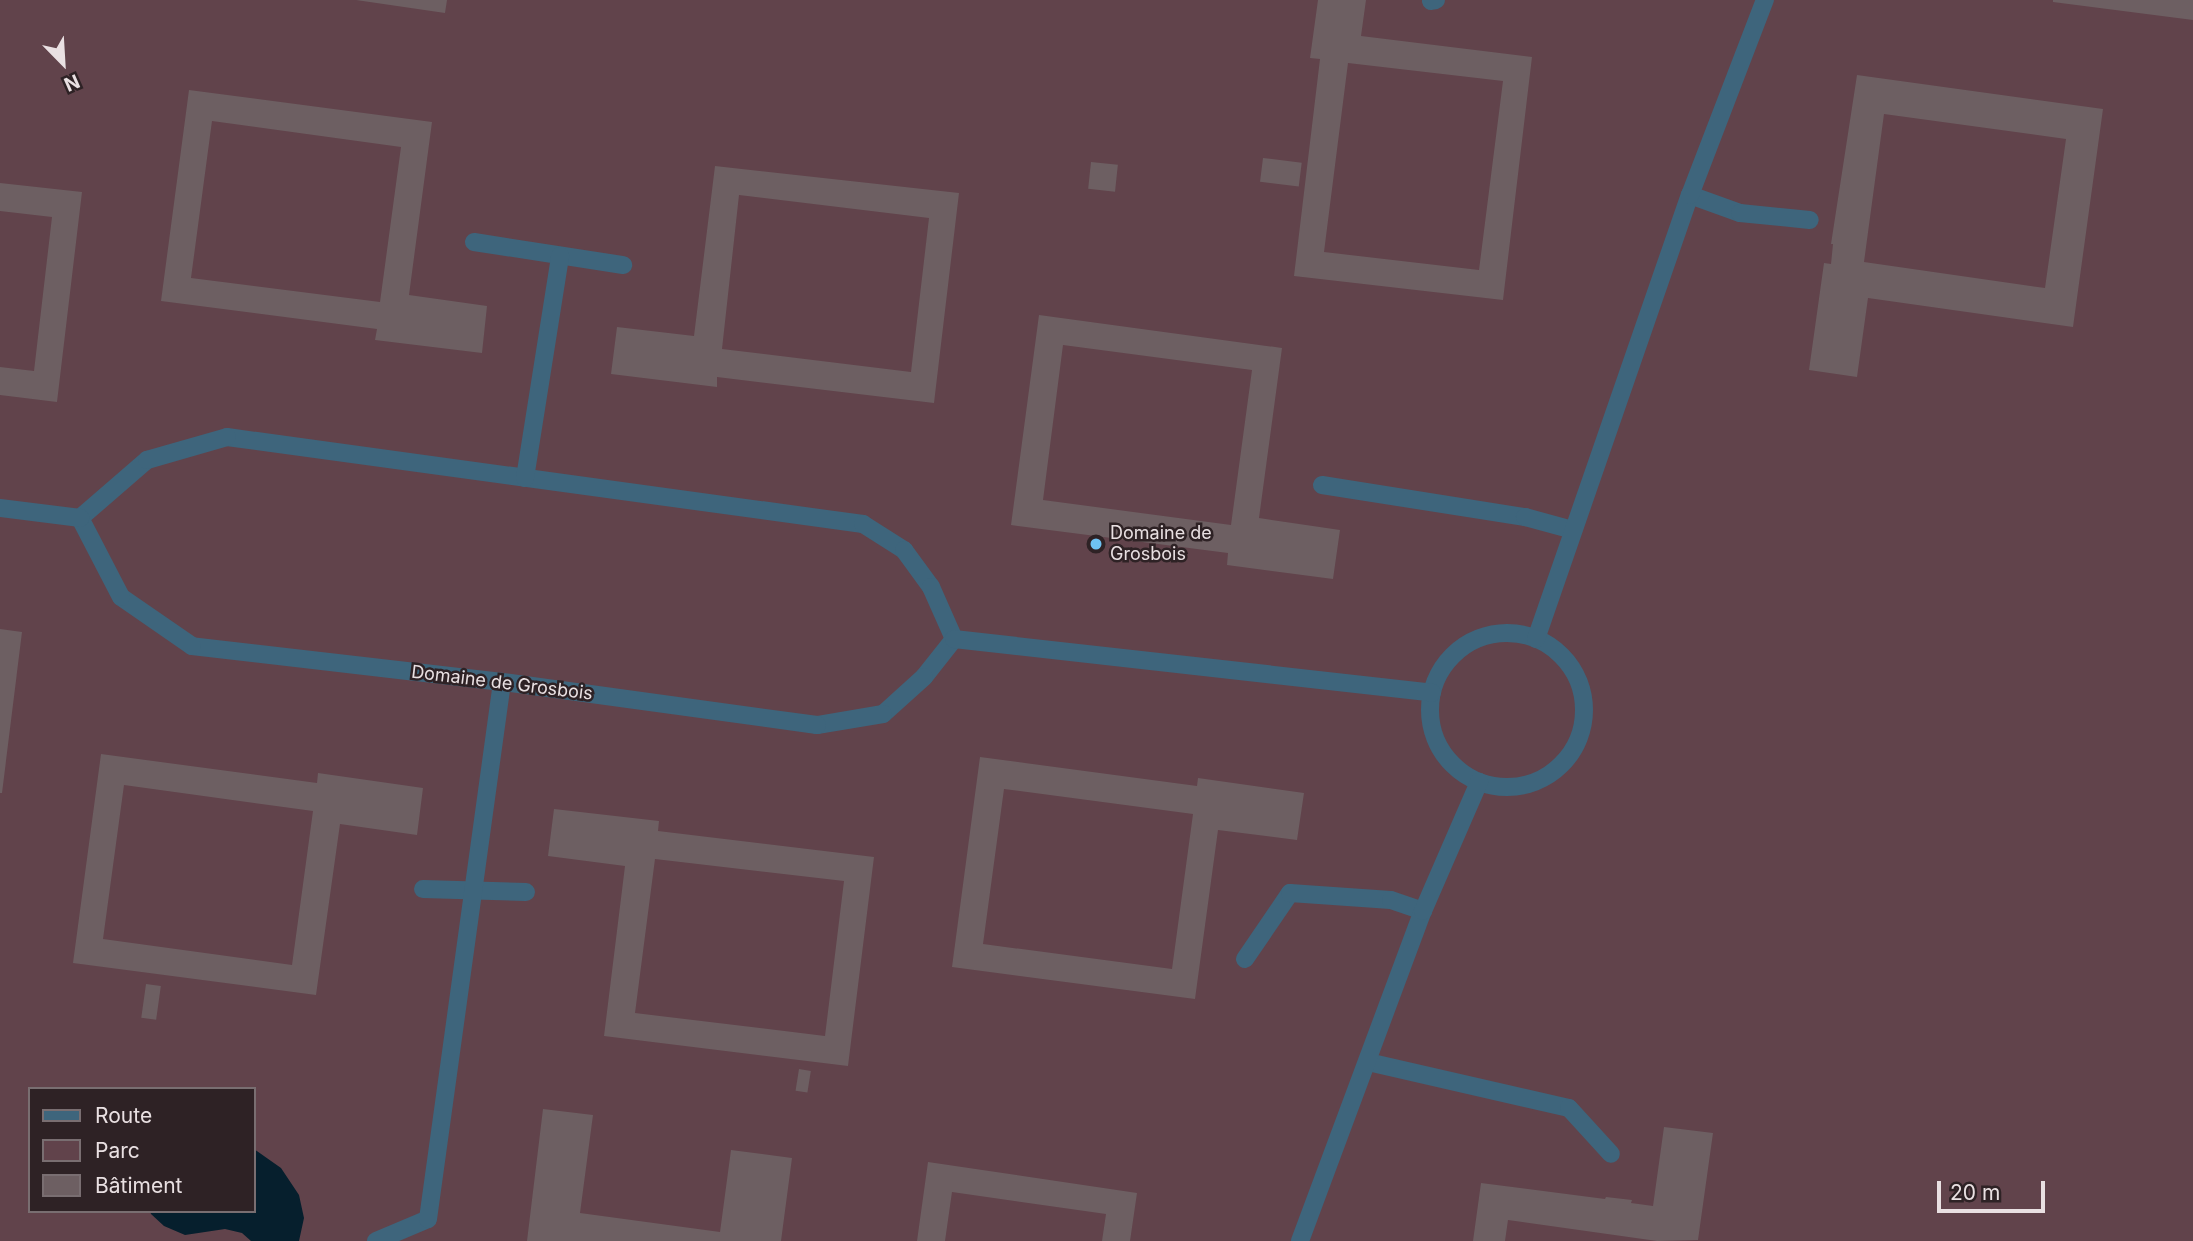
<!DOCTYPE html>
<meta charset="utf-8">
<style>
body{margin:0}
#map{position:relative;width:2193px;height:1241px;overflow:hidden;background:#382b2e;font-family:Inter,sans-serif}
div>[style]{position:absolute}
.green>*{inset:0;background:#61434b}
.water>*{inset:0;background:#061f2d}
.building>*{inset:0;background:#6d5f62;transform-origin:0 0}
.minor>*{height:18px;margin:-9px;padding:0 9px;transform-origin:9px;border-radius:9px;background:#3e657c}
.minor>.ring{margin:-9px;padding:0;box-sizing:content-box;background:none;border:18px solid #3e657c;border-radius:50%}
.dots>*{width:19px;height:19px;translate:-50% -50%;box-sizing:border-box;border:4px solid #2e2225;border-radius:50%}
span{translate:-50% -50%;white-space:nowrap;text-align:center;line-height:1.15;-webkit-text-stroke:5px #2e2225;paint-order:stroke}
.poi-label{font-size:18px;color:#e9e0e2}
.left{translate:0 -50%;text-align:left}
.street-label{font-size:18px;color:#e9e0e2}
.legend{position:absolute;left:28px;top:1087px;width:228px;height:126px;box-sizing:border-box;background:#2e2225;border:2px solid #796e71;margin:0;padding:9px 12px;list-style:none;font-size:21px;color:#e9e0e2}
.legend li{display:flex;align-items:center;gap:14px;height:35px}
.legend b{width:35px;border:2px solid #796e71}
.north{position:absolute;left:28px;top:28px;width:70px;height:70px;-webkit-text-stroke:5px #2e2225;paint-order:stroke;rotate:156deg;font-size:19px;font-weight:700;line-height:28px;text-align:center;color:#e9e0e2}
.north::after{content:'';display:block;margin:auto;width:24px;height:32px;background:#e9e0e2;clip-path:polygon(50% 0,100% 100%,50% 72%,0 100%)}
.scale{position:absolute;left:1937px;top:1181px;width:108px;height:32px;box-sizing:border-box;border:4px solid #e9e0e2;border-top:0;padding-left:9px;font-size:21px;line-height:24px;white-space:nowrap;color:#e9e0e2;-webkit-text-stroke:5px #2e2225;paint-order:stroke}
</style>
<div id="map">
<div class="green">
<div style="clip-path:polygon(evenodd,0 0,2193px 0,2193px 1241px,0 1241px,0 0,30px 1089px,254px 1089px,254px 1211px,30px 1211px,30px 1089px)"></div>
</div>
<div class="water">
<div style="clip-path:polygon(254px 1149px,281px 1168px,299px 1195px,304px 1218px,299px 1241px,251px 1241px,242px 1233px,225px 1229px,185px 1235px,164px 1226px,151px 1214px,150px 1211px,254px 1211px)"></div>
</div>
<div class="building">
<div style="clip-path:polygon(356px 0,447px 0,445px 13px)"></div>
<div style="clip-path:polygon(evenodd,1318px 0,1366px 0,1361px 36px,1532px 57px,1503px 300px,1294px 276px,1320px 59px,1310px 58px,1318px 0,1348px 63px,1503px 81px,1479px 270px,1324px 252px,1348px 63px)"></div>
<div style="clip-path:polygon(2053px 0,2193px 0,2193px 20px,2053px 2px)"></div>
<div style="clip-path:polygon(evenodd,1857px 75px,2103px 109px,2073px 327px,1868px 298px,1857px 377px,1809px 370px,1824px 263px,1831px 264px,1833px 244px,1831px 244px,1857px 75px,1884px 114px,2066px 139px,2045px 288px,1864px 262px,1884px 114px)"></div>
<div style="clip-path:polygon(evenodd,189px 90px,432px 122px,409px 295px,487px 306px,482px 353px,375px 340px,377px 329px,161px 301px,189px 90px,212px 121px,401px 147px,380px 302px,191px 278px,212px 121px)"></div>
<div style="left:1263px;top:158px;width:39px;height:24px;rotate:7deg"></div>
<div style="left:1091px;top:162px;width:27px;height:27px;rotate:6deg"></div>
<div style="clip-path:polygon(evenodd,715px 166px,959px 193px,934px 403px,717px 377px,717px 387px,611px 374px,617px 327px,694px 336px,715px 166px,739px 195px,929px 218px,911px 372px,722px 349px,739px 195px)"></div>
<div style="clip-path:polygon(0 183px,82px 192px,57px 402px,0 395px,0 367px,34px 371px,52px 217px,0 211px)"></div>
<div style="clip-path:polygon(evenodd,1039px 315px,1282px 348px,1259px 518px,1340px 530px,1333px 579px,1227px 565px,1228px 553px,1011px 525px,1039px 315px,1063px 345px,1252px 370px,1231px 525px,1043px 500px,1063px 345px)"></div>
<div style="clip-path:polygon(0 629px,22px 632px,2px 793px,0 793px)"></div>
<div style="clip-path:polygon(evenodd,101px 754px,317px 783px,318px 773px,423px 788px,417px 835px,340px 824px,316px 995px,73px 963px,101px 754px,124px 785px,313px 811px,292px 965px,103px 939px,124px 785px)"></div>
<div style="clip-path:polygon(evenodd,980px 757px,1197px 786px,1198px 778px,1304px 793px,1297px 840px,1218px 830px,1195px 999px,952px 967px,980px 757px,1004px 789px,1193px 814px,1172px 969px,983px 944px,1004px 789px)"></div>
<div style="clip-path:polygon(evenodd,554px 809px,659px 821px,658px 831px,874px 857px,848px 1066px,604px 1036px,625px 866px,548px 856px,554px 809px,655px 859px,844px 881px,825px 1036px,635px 1013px,655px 859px)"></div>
<div style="left:146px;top:984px;width:15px;height:34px;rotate:8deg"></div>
<div style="left:799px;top:1069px;width:12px;height:22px;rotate:9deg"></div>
<div style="clip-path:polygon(543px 1109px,593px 1115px,580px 1213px,720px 1232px,731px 1150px,792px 1158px,781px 1241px,527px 1241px)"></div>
<div style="clip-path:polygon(1664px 1127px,1713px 1133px,1698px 1240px,1657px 1241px,1508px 1220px,1505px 1241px,1473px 1241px,1481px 1183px,1605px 1199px,1606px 1197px,1632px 1200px,1631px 1203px,1653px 1206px)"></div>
<div style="clip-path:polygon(928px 1162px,1137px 1193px,1130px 1241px,1102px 1241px,1106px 1214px,952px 1192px,945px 1241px,917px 1241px)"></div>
</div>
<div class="minor">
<div style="left:1431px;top:1px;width:5px;rotate:-11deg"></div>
<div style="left:1690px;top:195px;width:53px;rotate:19.8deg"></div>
<div style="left:1740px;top:213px;width:70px;rotate:5.7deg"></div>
<div style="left:474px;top:242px;width:151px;rotate:8.8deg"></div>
<div style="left:227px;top:437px;width:642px;rotate:7.79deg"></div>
<div style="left:863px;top:524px;width:49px;rotate:32.4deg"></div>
<div style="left:904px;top:550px;width:46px;rotate:53.9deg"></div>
<div style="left:931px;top:587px;width:57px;rotate:66.1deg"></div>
<div style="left:954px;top:639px;width:48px;rotate:128.3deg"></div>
<div style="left:924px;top:677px;width:55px;rotate:137.9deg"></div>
<div style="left:883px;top:714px;width:67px;rotate:170.5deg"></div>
<div style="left:817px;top:725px;width:318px;rotate:-172.2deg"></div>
<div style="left:502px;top:682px;width:312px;rotate:-173.4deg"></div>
<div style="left:192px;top:646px;width:86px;rotate:-145.4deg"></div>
<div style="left:121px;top:597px;width:89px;rotate:-117.4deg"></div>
<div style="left:80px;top:518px;width:89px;rotate:-40.9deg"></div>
<div style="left:147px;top:460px;width:83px;rotate:-16deg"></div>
<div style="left:525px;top:478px;width:225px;rotate:-81deg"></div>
<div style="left:1322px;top:485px;width:206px;rotate:9deg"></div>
<div style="left:1525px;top:517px;width:50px;rotate:15.2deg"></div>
<div style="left:0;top:508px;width:81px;rotate:7.1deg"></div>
<div class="ring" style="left:1430px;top:633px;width:136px;height:136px"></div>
<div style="left:954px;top:639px;width:481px;rotate:6.4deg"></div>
<div style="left:1536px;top:639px;width:470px;rotate:-70.9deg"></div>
<div style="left:1690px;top:195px;width:209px;rotate:-69deg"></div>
<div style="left:423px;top:889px;width:103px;rotate:1.7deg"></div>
<div style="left:1245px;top:959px;width:80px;rotate:-55.7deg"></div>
<div style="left:1290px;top:893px;width:101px;rotate:4deg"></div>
<div style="left:1391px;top:900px;width:34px;rotate:19deg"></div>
<div style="left:1368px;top:1062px;width:206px;rotate:12.9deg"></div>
<div style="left:1569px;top:1108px;width:62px;rotate:47.6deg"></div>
<div style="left:376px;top:1241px;width:56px;rotate:-22.9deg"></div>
<div style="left:428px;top:1219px;width:542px;rotate:-82.15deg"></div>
<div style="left:1300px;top:1241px;width:352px;rotate:-69.6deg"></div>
<div style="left:1423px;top:911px;width:141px;rotate:-66.5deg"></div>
</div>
<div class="dots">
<div style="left:1096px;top:544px;background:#6ec2f3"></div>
</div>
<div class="poi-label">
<span class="left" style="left:1110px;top:544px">Domaine de<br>Grosbois</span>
</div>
<div class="street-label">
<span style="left:502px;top:683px;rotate:7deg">Domaine de Grosbois</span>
</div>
<ul class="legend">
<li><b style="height:9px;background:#3e657c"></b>Route</li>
<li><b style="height:19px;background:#61434b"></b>Parc</li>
<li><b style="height:19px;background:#6d5f62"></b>Bâtiment</li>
</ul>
<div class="north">N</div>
<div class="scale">20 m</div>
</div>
